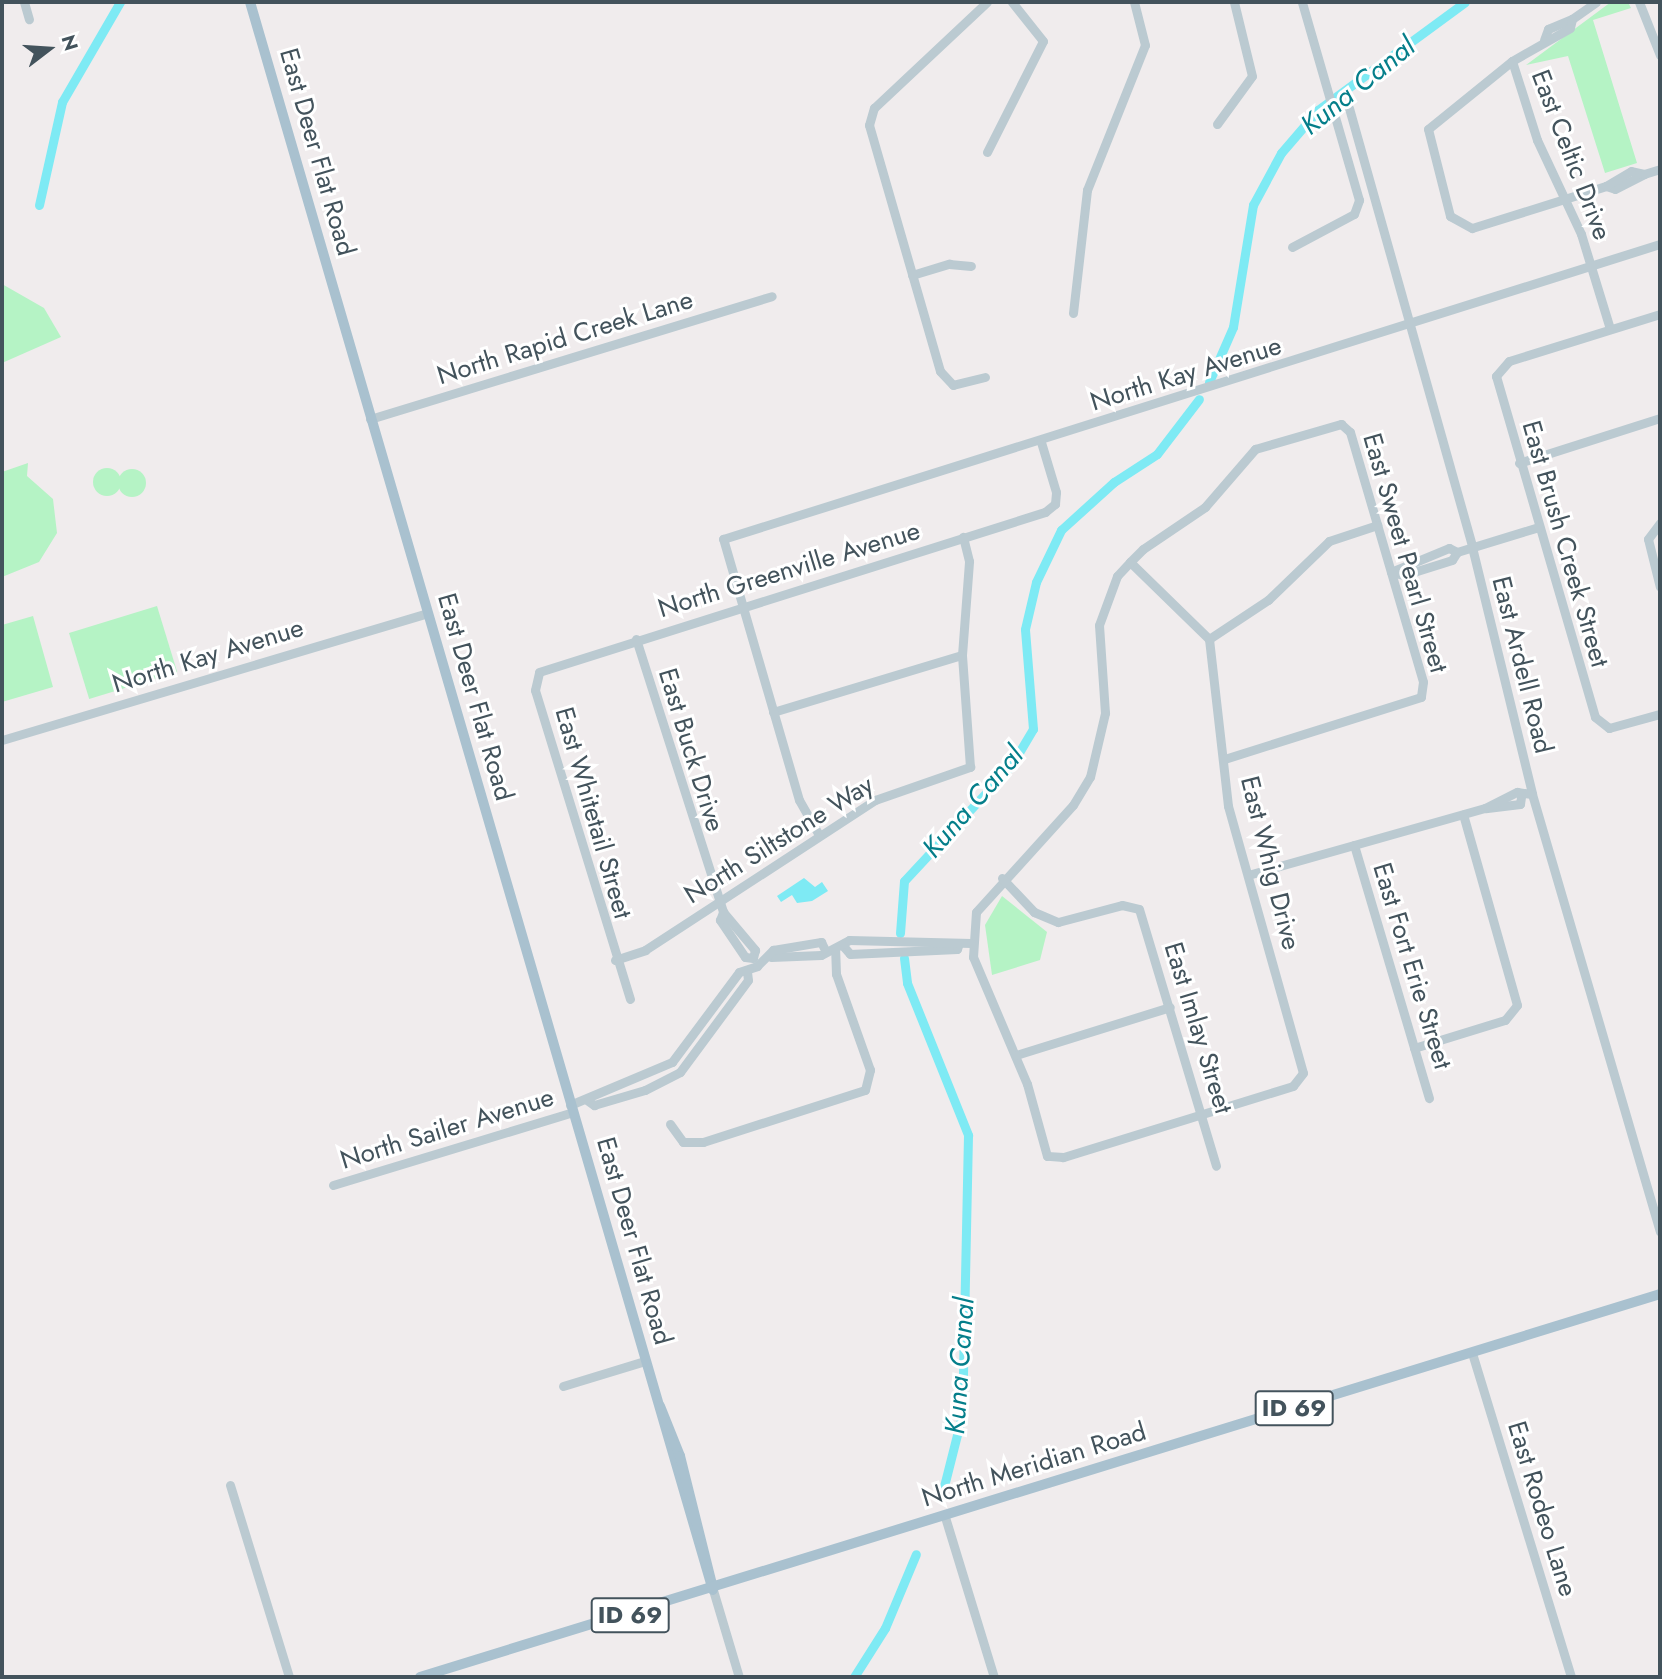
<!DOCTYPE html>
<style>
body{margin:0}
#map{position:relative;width:1662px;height:1679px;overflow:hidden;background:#f0eced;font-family:Jost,sans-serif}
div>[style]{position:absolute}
.green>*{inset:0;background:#b5f3c5;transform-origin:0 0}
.round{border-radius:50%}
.water>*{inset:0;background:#7eeaf4}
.canal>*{height:9px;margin:-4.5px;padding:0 4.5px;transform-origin:4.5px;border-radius:4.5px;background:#7eeaf4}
.minor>*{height:9px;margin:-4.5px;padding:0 4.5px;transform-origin:4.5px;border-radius:4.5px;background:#bbcad1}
.major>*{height:10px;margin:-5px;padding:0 5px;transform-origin:5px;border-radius:5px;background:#a9c1cf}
span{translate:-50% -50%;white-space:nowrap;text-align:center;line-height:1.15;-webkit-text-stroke:6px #fff;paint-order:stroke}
.shield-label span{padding:2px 5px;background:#fff;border:2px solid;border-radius:5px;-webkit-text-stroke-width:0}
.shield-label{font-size:24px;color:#43535c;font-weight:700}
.street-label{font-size:26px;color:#43535c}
.water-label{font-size:28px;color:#047e8a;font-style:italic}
.frame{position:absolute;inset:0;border:4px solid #43535c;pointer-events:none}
.north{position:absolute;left:14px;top:14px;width:70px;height:70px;-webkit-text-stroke:5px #fff;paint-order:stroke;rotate:73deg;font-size:19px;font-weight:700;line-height:28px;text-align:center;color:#43535c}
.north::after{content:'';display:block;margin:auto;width:24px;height:32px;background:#43535c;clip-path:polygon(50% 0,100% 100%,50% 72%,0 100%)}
</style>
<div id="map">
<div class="green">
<div style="clip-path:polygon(1611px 2px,1628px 2px,1631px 8px,1593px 20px,1637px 163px,1605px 173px,1568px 56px,1526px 65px)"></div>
<div style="clip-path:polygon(2px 284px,44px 308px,61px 337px,2px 363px)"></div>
<div style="clip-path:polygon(28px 463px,27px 476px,53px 499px,57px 533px,39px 562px,2px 577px,2px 472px)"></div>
<div class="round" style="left:93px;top:468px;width:28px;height:28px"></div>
<div class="round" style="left:118px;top:469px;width:28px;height:28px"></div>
<div style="left:157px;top:606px;width:69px;height:92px;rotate:73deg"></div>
<div style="clip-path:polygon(33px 616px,53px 687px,2px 702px,2px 625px)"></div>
<div style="clip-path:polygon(1002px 896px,1047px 932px,1040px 960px,992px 975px,985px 925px)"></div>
</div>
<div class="water">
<div style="clip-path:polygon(804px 878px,815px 887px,822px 882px,828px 891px,812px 901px,797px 903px,792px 895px,781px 902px,777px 896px)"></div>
</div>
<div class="canal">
<div style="left:39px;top:205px;width:106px;rotate:-77.4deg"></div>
<div style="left:62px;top:102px;width:116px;rotate:-59.9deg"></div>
<div style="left:1209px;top:382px;width:60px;rotate:-66.4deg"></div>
<div style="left:1233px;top:327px;width:124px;rotate:-80.7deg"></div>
<div style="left:1253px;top:205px;width:59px;rotate:-61.7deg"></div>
<div style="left:1281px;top:153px;width:57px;rotate:-49.3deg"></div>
<div style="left:1318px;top:110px;width:182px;rotate:-36.3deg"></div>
<div style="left:900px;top:933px;width:52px;rotate:-85.6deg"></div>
<div style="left:904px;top:881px;width:157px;rotate:-47.1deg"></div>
<div style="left:1011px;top:766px;width:43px;rotate:-59.3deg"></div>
<div style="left:1033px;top:729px;width:100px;rotate:-94.6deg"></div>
<div style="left:1025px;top:629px;width:48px;rotate:-76.8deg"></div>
<div style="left:1036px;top:582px;width:58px;rotate:-64.3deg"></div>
<div style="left:1061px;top:530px;width:72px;rotate:-42.2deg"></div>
<div style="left:1114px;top:482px;width:51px;rotate:-33.1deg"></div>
<div style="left:1157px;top:454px;width:69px;rotate:-52.6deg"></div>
<div style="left:904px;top:958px;width:25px;rotate:83deg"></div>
<div style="left:907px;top:983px;width:164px;rotate:68.1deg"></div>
<div style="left:968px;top:1135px;width:280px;rotate:91.2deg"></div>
<div style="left:962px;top:1415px;width:77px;rotate:104.2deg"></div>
<div style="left:854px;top:1677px;width:58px;rotate:-57.7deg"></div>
<div style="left:885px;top:1628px;width:80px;rotate:-67.3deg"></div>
</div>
<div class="minor">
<div style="left:24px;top:2px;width:18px;rotate:74deg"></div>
<div style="left:1639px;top:2px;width:57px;rotate:68.4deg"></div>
<div style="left:1572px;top:19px;width:29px;rotate:-35deg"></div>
<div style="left:1544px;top:40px;width:12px;rotate:-70deg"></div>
<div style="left:1548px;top:29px;width:26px;rotate:-23deg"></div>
<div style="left:1572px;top:19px;width:9px;rotate:103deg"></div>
<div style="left:1570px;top:28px;width:67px;rotate:150.4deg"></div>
<div style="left:1512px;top:61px;width:108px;rotate:141deg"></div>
<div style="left:1428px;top:129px;width:90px;rotate:75.8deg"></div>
<div style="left:1450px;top:216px;width:25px;rotate:29deg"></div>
<div style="left:1472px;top:228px;width:140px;rotate:-17.4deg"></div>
<div style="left:1606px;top:186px;width:9px;rotate:18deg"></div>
<div style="left:1615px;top:189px;width:33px;rotate:-27deg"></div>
<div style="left:1644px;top:174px;width:13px;rotate:-167deg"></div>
<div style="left:1631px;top:171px;width:29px;rotate:149deg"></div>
<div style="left:1512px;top:61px;width:83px;rotate:72.4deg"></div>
<div style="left:1537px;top:140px;width:104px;rotate:64.9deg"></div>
<div style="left:1581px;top:234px;width:99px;rotate:73deg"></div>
<div style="left:1349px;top:108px;width:456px;rotate:74.3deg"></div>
<div style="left:1472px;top:547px;width:254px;rotate:76.3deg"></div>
<div style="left:1532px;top:794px;width:456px;rotate:73.7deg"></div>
<div style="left:1217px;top:124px;width:59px;rotate:-53.9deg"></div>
<div style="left:1252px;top:76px;width:76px;rotate:-103.7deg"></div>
<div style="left:987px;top:152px;width:124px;rotate:-63.2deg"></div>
<div style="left:1043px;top:41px;width:50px;rotate:-128.5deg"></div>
<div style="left:1644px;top:174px;width:17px;rotate:-17deg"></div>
<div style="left:1292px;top:247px;width:70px;rotate:-28deg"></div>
<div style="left:1354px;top:214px;width:15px;rotate:-70deg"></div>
<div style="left:1359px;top:200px;width:206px;rotate:-106.1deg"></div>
<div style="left:912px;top:275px;width:39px;rotate:-17deg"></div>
<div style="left:949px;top:264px;width:22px;rotate:5deg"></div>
<div style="left:1073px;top:313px;width:124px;rotate:-83.5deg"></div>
<div style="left:1087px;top:190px;width:156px;rotate:-68.2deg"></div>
<div style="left:1145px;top:45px;width:44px;rotate:-104.3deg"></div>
<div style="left:1660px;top:314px;width:158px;rotate:162.7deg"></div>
<div style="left:1509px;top:361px;width:20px;rotate:131deg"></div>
<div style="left:1496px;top:376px;width:355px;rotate:73.8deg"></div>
<div style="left:1595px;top:717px;width:18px;rotate:38deg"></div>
<div style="left:1609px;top:728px;width:53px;rotate:-15.4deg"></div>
<div style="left:985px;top:377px;width:33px;rotate:166deg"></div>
<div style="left:953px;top:385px;width:19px;rotate:-133deg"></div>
<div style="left:940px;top:371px;width:256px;rotate:-106.1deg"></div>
<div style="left:869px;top:125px;width:18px;rotate:-74deg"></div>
<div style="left:874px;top:108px;width:155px;rotate:-43.2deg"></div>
<div style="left:370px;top:419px;width:420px;rotate:-17deg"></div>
<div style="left:1519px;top:463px;width:148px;rotate:-17.7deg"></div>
<div style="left:1660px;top:523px;width:20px;rotate:127deg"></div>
<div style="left:1648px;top:539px;width:49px;rotate:76deg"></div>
<div style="left:1449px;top:548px;width:9px;rotate:27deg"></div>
<div style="left:1457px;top:552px;width:9px;rotate:122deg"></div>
<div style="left:1452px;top:560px;width:50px;rotate:162.6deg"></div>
<div style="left:1404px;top:575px;width:13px;rotate:-167deg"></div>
<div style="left:1391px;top:572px;width:63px;rotate:-22.5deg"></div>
<div style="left:1457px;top:552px;width:86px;rotate:-17deg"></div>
<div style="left:1130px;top:562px;width:110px;rotate:44.3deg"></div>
<div style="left:1209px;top:639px;width:168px;rotate:83.5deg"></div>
<div style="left:1228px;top:806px;width:277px;rotate:74.3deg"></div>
<div style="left:1303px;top:1073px;width:16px;rotate:128deg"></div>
<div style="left:1293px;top:1086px;width:241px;rotate:162.8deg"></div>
<div style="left:1063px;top:1157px;width:16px;rotate:-176deg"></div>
<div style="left:1047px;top:1156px;width:75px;rotate:-105.5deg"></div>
<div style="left:1027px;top:1084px;width:138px;rotate:-113deg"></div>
<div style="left:973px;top:957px;width:45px;rotate:-86.2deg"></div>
<div style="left:976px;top:912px;width:144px;rotate:-47.8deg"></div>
<div style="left:1073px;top:805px;width:33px;rotate:-59deg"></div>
<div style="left:1090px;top:777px;width:66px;rotate:-76.8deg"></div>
<div style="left:1105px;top:713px;width:88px;rotate:-93.9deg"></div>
<div style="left:1099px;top:625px;width:52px;rotate:-69.8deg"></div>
<div style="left:1117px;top:576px;width:19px;rotate:-47deg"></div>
<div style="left:1130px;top:562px;width:18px;rotate:-45deg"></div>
<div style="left:1143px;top:549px;width:75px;rotate:-34.1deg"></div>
<div style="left:1205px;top:507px;width:77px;rotate:-49.2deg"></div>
<div style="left:1255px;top:449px;width:90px;rotate:-16.2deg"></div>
<div style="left:1341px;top:424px;width:12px;rotate:42deg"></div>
<div style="left:1350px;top:432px;width:260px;rotate:73.7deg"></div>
<div style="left:1423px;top:682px;width:15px;rotate:98deg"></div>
<div style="left:1421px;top:697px;width:207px;rotate:162.5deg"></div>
<div style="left:636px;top:639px;width:287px;rotate:72.3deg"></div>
<div style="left:1209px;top:639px;width:71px;rotate:-33.5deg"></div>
<div style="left:1268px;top:600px;width:85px;rotate:-44deg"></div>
<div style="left:1329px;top:541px;width:51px;rotate:-18.4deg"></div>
<div style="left:773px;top:712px;width:197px;rotate:-16.8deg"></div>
<div style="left:2px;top:740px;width:444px;rotate:-16.6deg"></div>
<div style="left:1521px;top:797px;width:7px;rotate:98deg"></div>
<div style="left:1520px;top:804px;width:35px;rotate:173deg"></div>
<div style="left:1485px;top:808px;width:36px;rotate:-27deg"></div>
<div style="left:1517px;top:792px;width:15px;rotate:8deg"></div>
<div style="left:819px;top:835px;width:40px;rotate:-119.7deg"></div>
<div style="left:799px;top:800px;width:272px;rotate:-106.2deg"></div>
<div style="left:723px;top:539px;width:982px;rotate:-17.48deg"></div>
<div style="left:1354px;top:845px;width:264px;rotate:73.5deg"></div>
<div style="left:1248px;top:875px;width:246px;rotate:-15.8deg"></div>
<div style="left:1002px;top:878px;width:47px;rotate:46.7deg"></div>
<div style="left:1034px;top:912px;width:26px;rotate:23deg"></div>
<div style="left:1058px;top:922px;width:66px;rotate:-14.9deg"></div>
<div style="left:1122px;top:905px;width:17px;rotate:13deg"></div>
<div style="left:1139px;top:909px;width:268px;rotate:73.3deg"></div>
<div style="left:723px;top:912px;width:50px;rotate:49.9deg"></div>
<div style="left:755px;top:950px;width:8px;rotate:104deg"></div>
<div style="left:753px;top:958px;width:8px;rotate:-173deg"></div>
<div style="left:745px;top:957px;width:45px;rotate:-124deg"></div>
<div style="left:720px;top:920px;width:9px;rotate:-69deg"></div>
<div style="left:844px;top:947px;width:9px;rotate:49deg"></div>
<div style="left:850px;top:954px;width:107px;rotate:-2.7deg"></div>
<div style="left:957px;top:949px;width:6px;rotate:-72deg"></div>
<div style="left:771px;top:957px;width:50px;rotate:-2.3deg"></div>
<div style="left:821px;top:955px;width:32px;rotate:-28deg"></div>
<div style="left:849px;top:940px;width:122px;rotate:1.4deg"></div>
<div style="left:615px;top:960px;width:32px;rotate:-18deg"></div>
<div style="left:645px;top:950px;width:275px;rotate:-33.1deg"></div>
<div style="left:875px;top:800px;width:101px;rotate:-19.2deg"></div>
<div style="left:970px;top:767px;width:112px;rotate:-94.1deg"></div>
<div style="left:962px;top:655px;width:94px;rotate:-85.7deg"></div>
<div style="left:969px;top:561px;width:25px;rotate:-104deg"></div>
<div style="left:630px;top:999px;width:323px;rotate:-107.1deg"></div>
<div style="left:535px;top:690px;width:18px;rotate:-77deg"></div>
<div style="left:539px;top:672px;width:531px;rotate:-17.55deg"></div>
<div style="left:1045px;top:512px;width:13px;rotate:-39deg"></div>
<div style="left:1055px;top:504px;width:12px;rotate:-85deg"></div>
<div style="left:1056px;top:492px;width:52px;rotate:-106.7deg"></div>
<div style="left:1414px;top:1048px;width:95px;rotate:-17.1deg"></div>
<div style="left:1505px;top:1020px;width:19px;rotate:-51deg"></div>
<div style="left:1517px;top:1005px;width:198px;rotate:-105.8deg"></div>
<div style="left:1016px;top:1055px;width:161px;rotate:-17.3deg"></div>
<div style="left:587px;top:1100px;width:9px;rotate:36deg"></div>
<div style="left:594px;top:1105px;width:53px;rotate:-16.4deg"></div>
<div style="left:645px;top:1090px;width:39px;rotate:-27deg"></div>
<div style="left:680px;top:1072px;width:114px;rotate:-53.5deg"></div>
<div style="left:748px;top:980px;width:8px;rotate:-97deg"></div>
<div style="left:570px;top:1105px;width:111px;rotate:-22.9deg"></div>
<div style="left:672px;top:1062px;width:112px;rotate:-53.3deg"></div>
<div style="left:739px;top:972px;width:19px;rotate:-18deg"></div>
<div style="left:757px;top:966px;width:23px;rotate:-45deg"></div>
<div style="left:773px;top:950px;width:49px;rotate:-9.5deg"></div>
<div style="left:821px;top:942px;width:7px;rotate:63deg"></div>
<div style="left:670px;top:1124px;width:22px;rotate:54deg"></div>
<div style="left:683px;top:1142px;width:20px"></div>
<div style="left:703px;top:1142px;width:170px;rotate:-17.8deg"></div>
<div style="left:865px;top:1090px;width:21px;rotate:-76deg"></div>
<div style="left:870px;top:1070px;width:102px;rotate:-109.5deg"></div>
<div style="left:836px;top:974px;width:26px;rotate:-92deg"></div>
<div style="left:333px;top:1185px;width:251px;rotate:-16.9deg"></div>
<div style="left:1472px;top:1353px;width:339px;rotate:73deg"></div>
<div style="left:563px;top:1386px;width:86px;rotate:-17deg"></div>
<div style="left:230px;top:1485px;width:201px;rotate:72.9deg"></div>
<div style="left:945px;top:1517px;width:167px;rotate:73deg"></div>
<div style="left:713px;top:1590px;width:91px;rotate:73.4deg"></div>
</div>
<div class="major">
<div style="left:250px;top:2px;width:1654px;rotate:73.75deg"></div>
<div style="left:660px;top:1406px;width:54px;rotate:68.2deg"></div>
<div style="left:680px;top:1456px;width:136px;rotate:76deg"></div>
<div style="left:420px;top:1677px;width:1298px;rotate:-17.16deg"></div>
</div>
<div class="shield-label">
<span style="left:1294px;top:1408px">ID 69</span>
<span style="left:630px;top:1615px">ID 69</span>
</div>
<div class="street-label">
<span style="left:317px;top:152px;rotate:74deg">East Deer Flat Road</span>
<span style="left:1571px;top:155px;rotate:69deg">East Celtic Drive</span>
<span style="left:565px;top:338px;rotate:-17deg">North Rapid Creek Lane</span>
<span style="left:1186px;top:374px;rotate:-17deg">North Kay Avenue</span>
<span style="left:1565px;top:544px;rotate:74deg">East Brush Creek Street</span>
<span style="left:1405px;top:553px;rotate:74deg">East Sweet Pearl Street</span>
<span style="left:789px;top:570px;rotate:-17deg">North Greenville Avenue</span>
<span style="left:208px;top:656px;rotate:-17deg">North Kay Avenue</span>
<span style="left:1522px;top:665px;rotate:76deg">East Ardell Road</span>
<span style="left:475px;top:697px;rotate:74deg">East Deer Flat Road</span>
<span style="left:691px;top:750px;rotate:73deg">East Buck Drive</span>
<span style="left:593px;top:813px;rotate:74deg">East Whitetail Street</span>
<span style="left:779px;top:840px;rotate:-32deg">North Siltstone Way</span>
<span style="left:1270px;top:863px;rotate:76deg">East Whig Drive</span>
<span style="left:1412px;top:966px;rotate:73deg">East Fort Erie Street</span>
<span style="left:1198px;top:1028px;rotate:73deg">East Imlay Street</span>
<span style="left:447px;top:1129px;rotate:-17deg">North Sailer Avenue</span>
<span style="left:634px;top:1241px;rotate:74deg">East Deer Flat Road</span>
<span style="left:1034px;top:1465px;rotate:-17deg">North Meridian Road</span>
<span style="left:1542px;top:1509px;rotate:73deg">East Rodeo Lane</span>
</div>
<div class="water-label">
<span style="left:1358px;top:86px;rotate:-39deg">Kuna Canal</span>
<span style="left:973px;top:802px;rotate:-49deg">Kuna Canal</span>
<span style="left:960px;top:1366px;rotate:-86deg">Kuna Canal</span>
</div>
<div class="frame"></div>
<div class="north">N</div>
</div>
